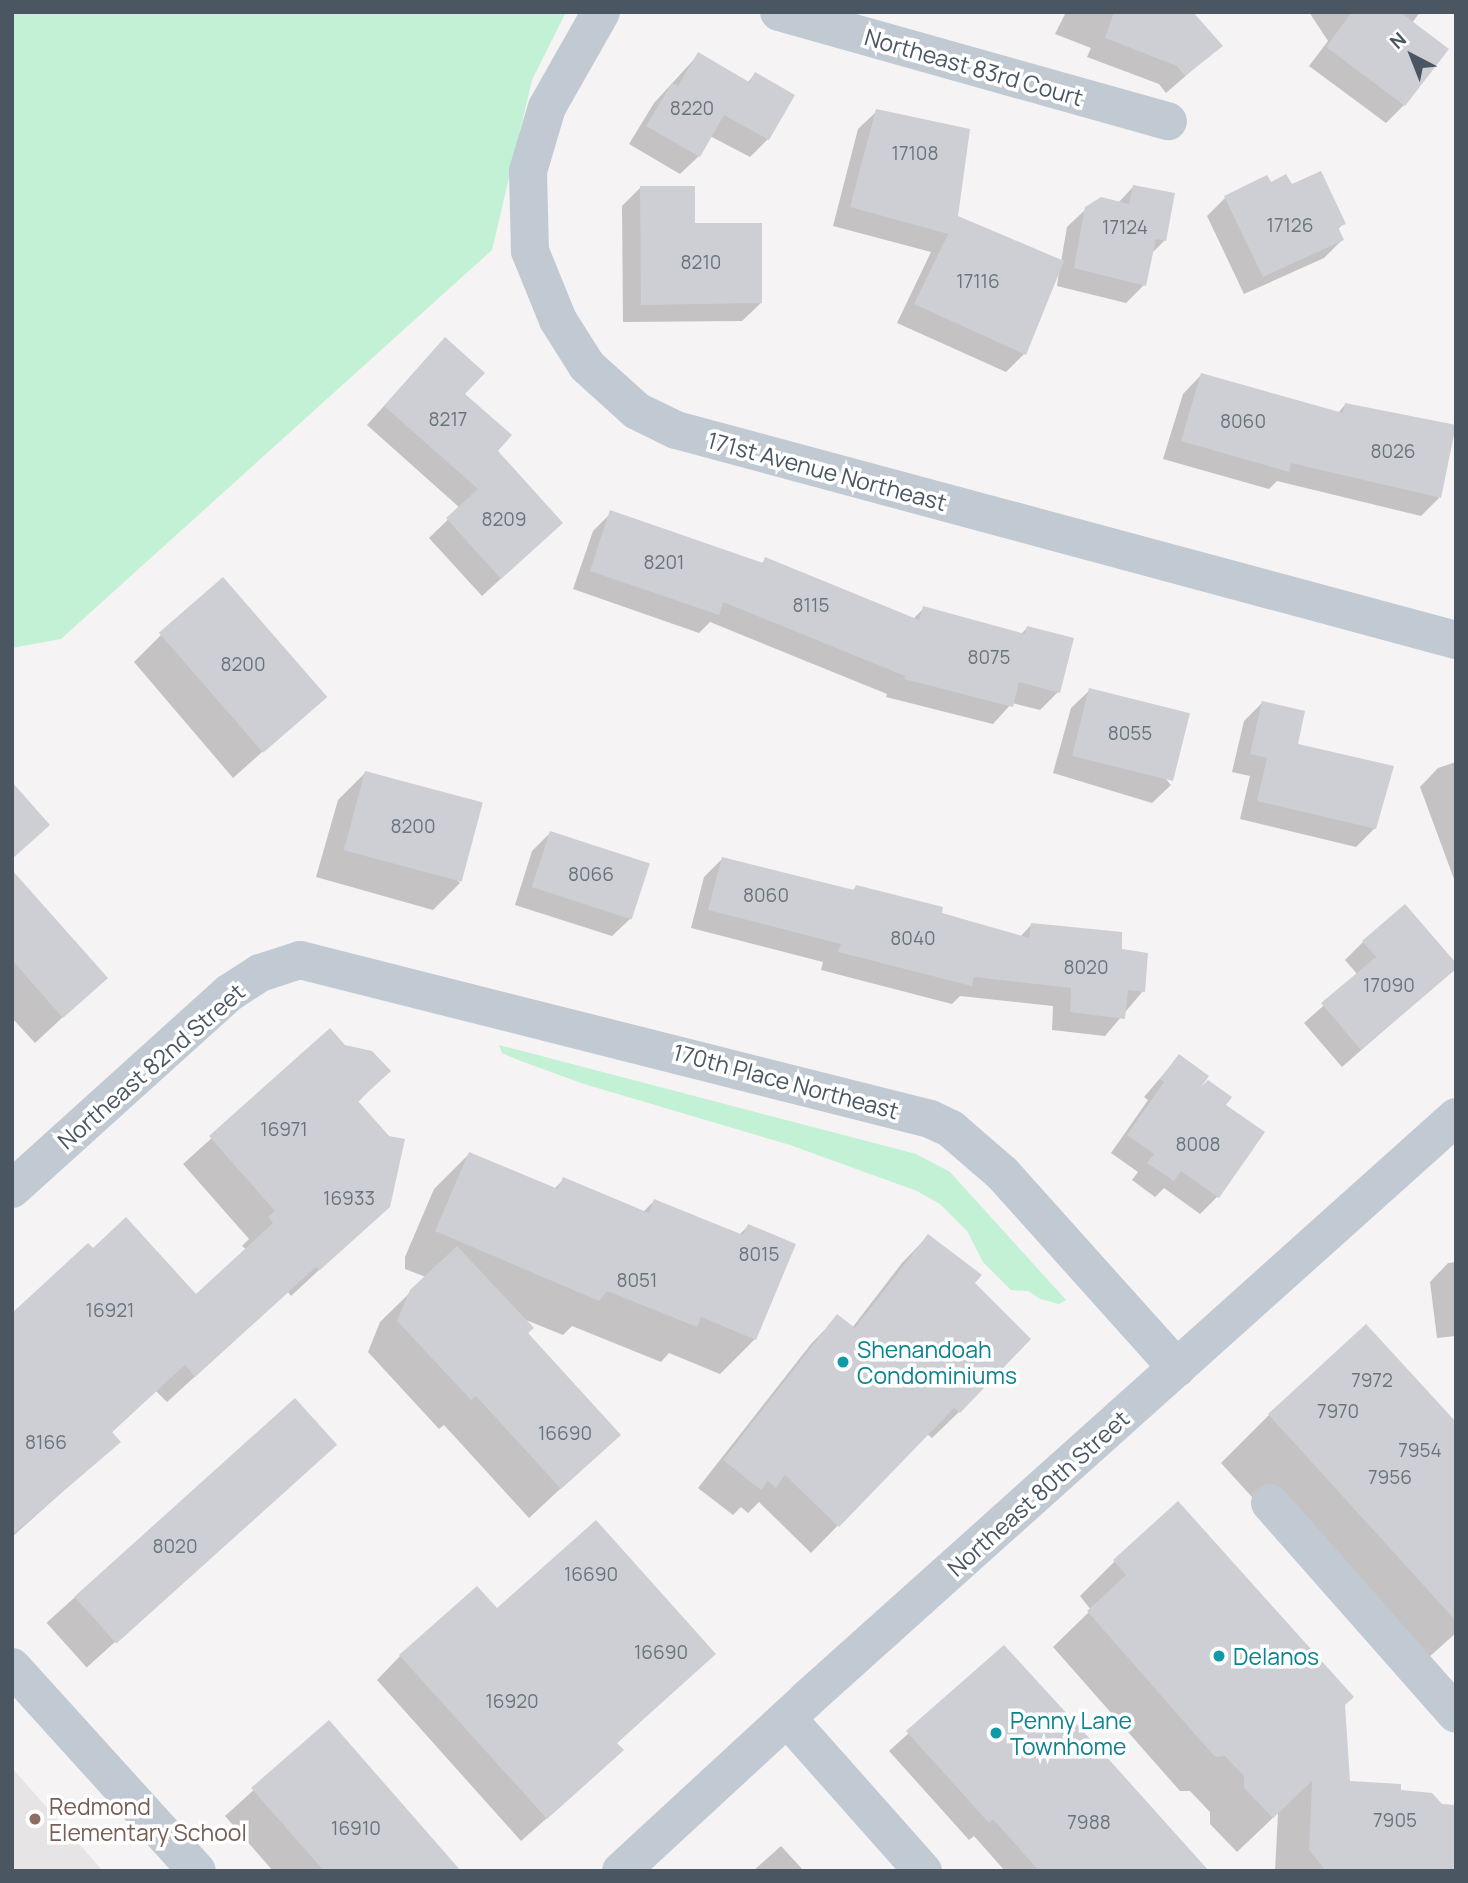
<!DOCTYPE html>
<style>
body{margin:0}
#map{position:relative;width:1468px;height:1883px;overflow:hidden;background:#f5f3f3;font-family:Manrope,sans-serif}
div>[style]{position:absolute}
.education>*{inset:0;background:#e6e4e5}
.green>*{inset:0;background:#c3f1d5}
.shadow>*{inset:0;background:#0003;transform-origin:0 0}
.building>*{inset:0;background:#cdcfd5;transform-origin:0 0}
.minor>*{height:38px;margin:-19px;padding:0 19px;transform-origin:19px;border-radius:19px;background:#c1cad2}
.dots>*{width:19px;height:19px;translate:-50% -50%;box-sizing:border-box;border:4px solid #fff;border-radius:50%}
span{translate:-50% -50%;white-space:nowrap;text-align:center;line-height:1.15;-webkit-text-stroke:7px #fff;paint-order:stroke}
.number-label{font-size:19px;color:#6b747e}
.number-label span{-webkit-text-stroke-width:0}
.street-label{font-size:23px;color:#4a5661}
.culture-label{font-size:23px;color:#0d838f}
.left{translate:0 -50%;text-align:left}
.education-label{font-size:23px;color:#785e54}
.frame{position:absolute;inset:0;border:14px solid #4a5661;pointer-events:none}
.north{position:absolute;left:1377px;top:21px;width:70px;height:70px;-webkit-text-stroke:5px #fff;paint-order:stroke;rotate:318deg;font-size:19px;font-weight:700;line-height:28px;text-align:center;color:#4a5661}
.north::after{content:'';display:block;margin:auto;width:24px;height:32px;background:#4a5661;clip-path:polygon(50% 0,100% 100%,50% 72%,0 100%)}
</style>
<div id="map">
<div class="education">
<div style="clip-path:polygon(12px 1768px,103px 1871px,12px 1871px)"></div>
</div>
<div class="green">
<div style="clip-path:polygon(12px 12px,566px 12px,532px 80px,492px 250px,61px 639px,12px 648px)"></div>
<div style="clip-path:polygon(499px 1045px,916px 1154px,950px 1172px,1066px 1300px,1059px 1304px,1040px 1299px,1028px 1291px,1011px 1290px,983px 1262px,967px 1231px,940px 1204px,917px 1191px,790px 1145px,584px 1084px,518px 1060px,502px 1053px)"></div>
</div>
<div class="shadow">
<div style="clip-path:polygon(1066px 12px,1191px 12px,1220px 46px,1166px 93px,1159px 84px,1087px 57px,1091px 48px,1055px 34px)"></div>
<div style="clip-path:polygon(1309px 12px,1420px 12px,1412px 23px,1404px 105px,1386px 123px,1309px 66px,1328px 41px)"></div>
<div style="clip-path:polygon(698px 55px,747px 83px,755px 74px,768px 139px,750px 157px,710px 136px,699px 156px,680px 174px,629px 144px,654px 103px)"></div>
<div style="clip-path:polygon(877px 111px,956px 217px,1061px 262px,1067px 227px,1086px 209px,1118px 203px,1133px 187px,1165px 240px,1151px 254px,1144px 285px,1126px 303px,1057px 286px,1059px 272px,1024px 354px,1006px 372px,897px 323px,931px 252px,833px 226px,858px 129px)"></div>
<div style="clip-path:polygon(1271px 184px,1291px 186px,1344px 223px,1337px 230px,1342px 240px,1324px 258px,1244px 294px,1207px 216px,1225px 198px)"></div>
<div style="clip-path:polygon(640px 188px,693px 225px,761px 303px,742px 321px,623px 322px,622px 206px)"></div>
<div style="clip-path:polygon(427px 358px,463px 394px,542px 541px,482px 596px,429px 538px,460px 508px,367px 425px)"></div>
<div style="clip-path:polygon(1201px 375px,1337px 414px,1345px 405px,1439px 498px,1421px 516px,1277px 481px,1269px 489px,1163px 459px,1183px 394px)"></div>
<div style="clip-path:polygon(611px 513px,761px 564px,766px 559px,913px 619px,924px 608px,1021px 634px,1027px 628px,1058px 692px,1040px 710px,1012px 703px,993px 724px,886px 697px,887px 694px,710px 622px,699px 633px,573px 589px,593px 531px)"></div>
<div style="clip-path:polygon(161px 635px,324px 697px,233px 778px,134px 662px)"></div>
<div style="clip-path:polygon(1090px 690px,1171px 785px,1152px 803px,1053px 773px,1071px 708px)"></div>
<div style="clip-path:polygon(1262px 703px,1296px 745px,1375px 828px,1356px 847px,1240px 819px,1250px 776px,1232px 772px,1244px 721px)"></div>
<div style="clip-path:polygon(1456px 762px,1456px 878px,1454px 879px,1420px 787px,1438px 768px)"></div>
<div style="clip-path:polygon(365px 773px,460px 883px,433px 910px,316px 877px,338px 800px)"></div>
<div style="clip-path:polygon(550px 833px,631px 918px,612px 936px,515px 905px,532px 851px)"></div>
<div style="clip-path:polygon(722px 859px,852px 891px,856px 887px,1020px 937px,1032px 924px,1121px 951px,1143px 991px,1105px 1036px,1052px 1030px,1053px 1006px,960px 996px,952px 1004px,821px 970px,823px 962px,691px 928px,704px 877px)"></div>
<div style="clip-path:polygon(12px 873px,105px 978px,35px 1043px,12px 1018px)"></div>
<div style="clip-path:polygon(1363px 942px,1456px 967px,1342px 1067px,1304px 1023px,1358px 975px,1345px 960px)"></div>
<div style="clip-path:polygon(330px 1031px,344px 1046px,388px 1071px,357px 1103px,388px 1206px,291px 1296px,288px 1292px,167px 1402px,156px 1391px,111px 1433px,118px 1442px,12px 1537px,12px 1313px,93px 1251px,196px 1296px,247px 1250px,242px 1246px,249px 1239px,183px 1164px)"></div>
<div style="clip-path:polygon(1179px 1056px,1195px 1093px,1224px 1105px,1217px 1197px,1200px 1214px,1164px 1188px,1155px 1197px,1132px 1180px,1138px 1172px,1111px 1153px,1148px 1100px,1144px 1097px)"></div>
<div style="clip-path:polygon(469px 1154px,554px 1189px,564px 1179px,643px 1212px,654px 1201px,739px 1235px,748px 1226px,755px 1339px,720px 1374px,669px 1353px,661px 1362px,572px 1326px,563px 1335px,521px 1318px,526px 1334px,618px 1435px,529px 1518px,444px 1425px,439px 1429px,368px 1352px,380px 1322px,426px 1277px,405px 1269px,405px 1257px,434px 1189px)"></div>
<div style="clip-path:polygon(928px 1236px,973px 1283px,959px 1412px,932px 1438px,927px 1434px,811px 1553px,759px 1502px,748px 1513px,741px 1507px,733px 1515px,698px 1488px,811px 1344px,837px 1317px,852px 1328px,902px 1263px)"></div>
<div style="clip-path:polygon(1456px 1262px,1456px 1336px,1437px 1338px,1430px 1282px,1448px 1263px)"></div>
<div style="left:294px;top:1400px;width:60px;height:333px;rotate:48deg"></div>
<div style="clip-path:polygon(1269px 1415px,1456px 1425px,1456px 1633px,1419px 1666px,1401px 1661px,1221px 1463px)"></div>
<div style="clip-path:polygon(1115px 1561px,1343px 1706px,1349px 1783px,1399px 1792px,1441px 1806px,1456px 1871px,1275px 1871px,1278px 1813px,1237px 1852px,1210px 1824px,1210px 1812px,1190px 1791px,1180px 1791px,1053px 1647px,1091px 1610px,1080px 1596px)"></div>
<div style="clip-path:polygon(497px 1611px,714px 1654px,616px 1744px,621px 1750px,597px 1774px,521px 1841px,377px 1680px,400px 1656px)"></div>
<div style="clip-path:polygon(1004px 1647px,1205px 1871px,1005px 1871px,974px 1836px,969px 1840px,889px 1751px)"></div>
<div style="clip-path:polygon(329px 1722px,459px 1871px,273px 1871px,225px 1816px)"></div>
<div style="clip-path:polygon(781px 1846px,804px 1871px,753px 1871px)"></div>
</div>
<div class="building">
<div style="clip-path:polygon(1114px 12px,1193px 12px,1223px 46px,1185px 76px,1177px 66px,1105px 38px)"></div>
<div style="clip-path:polygon(1352px 12px,1400px 12px,1449px 49px,1405px 106px,1326px 47px)"></div>
<div style="clip-path:polygon(698px 52px,749px 82px,755px 72px,795px 95px,769px 140px,724px 115px,700px 157px,646px 126px,672px 83px,678px 86px)"></div>
<div style="clip-path:polygon(876px 109px,970px 129px,958px 216px,1064px 261px,1026px 355px,914px 304px,948px 234px,850px 207px)"></div>
<div style="clip-path:polygon(1321px 171px,1346px 224px,1338px 227px,1344px 240px,1263px 277px,1224px 196px,1267px 175px,1271px 182px,1286px 174px,1292px 184px)"></div>
<div style="clip-path:polygon(1133px 185px,1175px 193px,1166px 241px,1156px 239px,1146px 286px,1074px 268px,1085px 207px,1101px 197px,1129px 204px)"></div>
<div style="clip-path:polygon(640px 186px,695px 186px,695px 223px,762px 223px,762px 303px,641px 305px)"></div>
<div style="clip-path:polygon(445px 337px,485px 373px,465px 394px,512px 435px,498px 451px,563px 523px,501px 579px,446px 518px,478px 489px,384px 406px)"></div>
<div style="clip-path:polygon(1201px 373px,1343px 413px,1345px 403px,1456px 425px,1441px 498px,1291px 463px,1289px 472px,1181px 441px)"></div>
<div style="clip-path:polygon(610px 510px,763px 563px,765px 557px,919px 620px,923px 606px,1025px 634px,1027px 626px,1074px 638px,1060px 693px,1019px 682px,1013px 707px,904px 679px,905px 676px,723px 602px,719px 615px,590px 571px)"></div>
<div style="left:223px;top:577px;width:159px;height:85px;rotate:49deg"></div>
<div style="left:1089px;top:688px;width:104px;height:70px;rotate:14deg"></div>
<div style="clip-path:polygon(1262px 701px,1305px 711px,1298px 744px,1394px 766px,1376px 829px,1257px 801px,1267px 758px,1250px 754px)"></div>
<div style="left:365px;top:771px;width:122px;height:82px;rotate:15deg"></div>
<div style="clip-path:polygon(12px 782px,50px 825px,12px 859px)"></div>
<div style="left:550px;top:831px;width:105px;height:59px;rotate:18deg"></div>
<div style="clip-path:polygon(722px 857px,854px 890px,856px 885px,943px 907px,942px 913px,1029px 938px,1031px 923px,1122px 932px,1122px 949px,1148px 953px,1145px 992px,1128px 990px,1125px 1019px,1070px 1012px,1071px 988px,974px 977px,972px 986px,838px 952px,841px 944px,708px 910px)"></div>
<div style="clip-path:polygon(12px 870px,108px 978px,63px 1018px,12px 960px)"></div>
<div style="clip-path:polygon(1405px 904px,1456px 963px,1456px 969px,1361px 1050px,1321px 1003px,1376px 957px,1362px 941px)"></div>
<div style="clip-path:polygon(330px 1028px,345px 1045px,372px 1051px,391px 1071px,358px 1101px,389px 1136px,405px 1139px,390px 1207px,320px 1270px,316px 1267px,195px 1377px,185px 1365px,112px 1432px,121px 1442px,12px 1535px,12px 1313px,88px 1243px,93px 1248px,126px 1217px,196px 1294px,273px 1223px,268px 1217px,275px 1211px,209px 1136px)"></div>
<div style="clip-path:polygon(1179px 1054px,1209px 1076px,1201px 1087px,1208px 1080px,1232px 1097px,1226px 1105px,1265px 1132px,1219px 1198px,1181px 1171px,1174px 1181px,1147px 1163px,1154px 1154px,1127px 1135px,1164px 1082px,1160px 1079px)"></div>
<div style="clip-path:polygon(469px 1152px,558px 1189px,563px 1177px,649px 1213px,654px 1199px,743px 1235px,748px 1224px,796px 1244px,756px 1340px,701px 1317px,697px 1327px,607px 1291px,599px 1301px,435px 1231px)"></div>
<div style="clip-path:polygon(928px 1234px,982px 1275px,975px 1283px,1031px 1339px,960px 1413px,954px 1408px,839px 1527px,785px 1475px,776px 1488px,768px 1481px,761px 1490px,723px 1460px,837px 1314px,855px 1328px)"></div>
<div style="clip-path:polygon(457px 1246px,534px 1328px,528px 1333px,621px 1435px,561px 1489px,476px 1396px,471px 1400px,397px 1321px,410px 1290px)"></div>
<div style="clip-path:polygon(1366px 1324px,1456px 1422px,1456px 1621px,1268px 1414px)"></div>
<div style="left:295px;top:1398px;width:63px;height:297px;rotate:48deg"></div>
<div style="clip-path:polygon(1178px 1501px,1354px 1697px,1345px 1705px,1350px 1781px,1401px 1784px,1401px 1790px,1432px 1793px,1442px 1804px,1456px 1805px,1456px 1871px,1326px 1871px,1309px 1850px,1312px 1781px,1273px 1818px,1244px 1788px,1244px 1776px,1225px 1756px,1215px 1757px,1087px 1611px,1126px 1575px,1113px 1560px)"></div>
<div style="clip-path:polygon(596px 1520px,716px 1654px,617px 1743px,624px 1750px,547px 1819px,399px 1655px,477px 1586px,497px 1608px)"></div>
<div style="clip-path:polygon(1004px 1645px,1113px 1764px,1209px 1871px,1039px 1871px,993px 1819px,989px 1823px,906px 1731px)"></div>
<div style="clip-path:polygon(329px 1720px,461px 1871px,324px 1871px,251px 1788px)"></div>
</div>
<div class="minor">
<div style="left:601px;top:12px;width:109px;rotate:119.6deg"></div>
<div style="left:547px;top:107px;width:67px;rotate:106.5deg"></div>
<div style="left:528px;top:171px;width:80px;rotate:88.6deg"></div>
<div style="left:530px;top:251px;width:74px;rotate:67.9deg"></div>
<div style="left:558px;top:320px;width:54px;rotate:57.8deg"></div>
<div style="left:587px;top:366px;width:67px;rotate:42deg"></div>
<div style="left:637px;top:411px;width:43px;rotate:26deg"></div>
<div style="left:676px;top:430px;width:808px;rotate:15.07deg"></div>
<div style="left:779px;top:12px;width:404px;rotate:15.7deg"></div>
<div style="left:12px;top:1189px;width:292px;rotate:-42.1deg"></div>
<div style="left:229px;top:993px;width:37px;rotate:-33deg"></div>
<div style="left:260px;top:973px;width:42px;rotate:-18deg"></div>
<div style="left:300px;top:960px;width:650px;rotate:14.16deg"></div>
<div style="left:930px;top:1119px;width:23px;rotate:25deg"></div>
<div style="left:951px;top:1129px;width:67px;rotate:40.8deg"></div>
<div style="left:1002px;top:1173px;width:262px;rotate:48.1deg"></div>
<div style="left:1270px;top:1503px;width:281px;rotate:48.6deg"></div>
<div style="left:12px;top:1667px;width:275px;rotate:47.8deg"></div>
<div style="left:787px;top:1718px;width:205px;rotate:48.4deg"></div>
<div style="left:621px;top:1871px;width:252px;rotate:-42.7deg"></div>
<div style="left:806px;top:1700px;width:873px;rotate:-41.89deg"></div>
</div>
<div class="dots">
<div style="left:843px;top:1362px;background:#0f9aa8"></div>
<div style="left:1219px;top:1656px;background:#0f9aa8"></div>
<div style="left:996px;top:1733px;background:#0f9aa8"></div>
<div style="left:35px;top:1819px;background:#8d6e63"></div>
</div>
<div class="number-label">
<span style="left:692px;top:109px">8220</span>
<span style="left:915px;top:154px">17108</span>
<span style="left:1290px;top:226px">17126</span>
<span style="left:1125px;top:228px">17124</span>
<span style="left:701px;top:263px">8210</span>
<span style="left:978px;top:282px">17116</span>
<span style="left:448px;top:420px">8217</span>
<span style="left:1243px;top:422px">8060</span>
<span style="left:1393px;top:452px">8026</span>
<span style="left:504px;top:520px">8209</span>
<span style="left:664px;top:563px">8201</span>
<span style="left:811px;top:606px">8115</span>
<span style="left:989px;top:658px">8075</span>
<span style="left:243px;top:665px">8200</span>
<span style="left:1130px;top:734px">8055</span>
<span style="left:413px;top:827px">8200</span>
<span style="left:591px;top:875px">8066</span>
<span style="left:766px;top:896px">8060</span>
<span style="left:913px;top:939px">8040</span>
<span style="left:1086px;top:968px">8020</span>
<span style="left:1389px;top:986px">17090</span>
<span style="left:284px;top:1130px">16971</span>
<span style="left:1198px;top:1145px">8008</span>
<span style="left:349px;top:1199px">16933</span>
<span style="left:759px;top:1255px">8015</span>
<span style="left:637px;top:1281px">8051</span>
<span style="left:110px;top:1311px">16921</span>
<span style="left:1372px;top:1381px">7972</span>
<span style="left:1338px;top:1412px">7970</span>
<span style="left:565px;top:1434px">16690</span>
<span style="left:46px;top:1443px">8166</span>
<span style="left:1420px;top:1451px">7954</span>
<span style="left:1390px;top:1478px">7956</span>
<span style="left:175px;top:1547px">8020</span>
<span style="left:591px;top:1575px">16690</span>
<span style="left:661px;top:1653px">16690</span>
<span style="left:512px;top:1702px">16920</span>
<span style="left:1395px;top:1821px">7905</span>
<span style="left:1089px;top:1823px">7988</span>
<span style="left:356px;top:1829px">16910</span>
</div>
<div class="street-label">
<span style="left:974px;top:67px;rotate:16deg">Northeast 83rd Court</span>
<span style="left:827px;top:471px;rotate:15deg">171st Avenue Northeast</span>
<span style="left:151px;top:1066px;rotate:-41deg">Northeast 82nd Street</span>
<span style="left:786px;top:1081px;rotate:15deg">170th Place Northeast</span>
<span style="left:1038px;top:1493px;rotate:-42deg">Northeast 80th Street</span>
</div>
<div class="culture-label">
<span class="left" style="left:857px;top:1362px">Shenandoah<br>Condominiums</span>
<span class="left" style="left:1233px;top:1656px">Delanos</span>
<span class="left" style="left:1010px;top:1733px">Penny Lane<br>Townhome</span>
</div>
<div class="education-label">
<span class="left" style="left:49px;top:1819px">Redmond<br>Elementary School</span>
</div>
<div class="frame"></div>
<div class="north">N</div>
</div>
